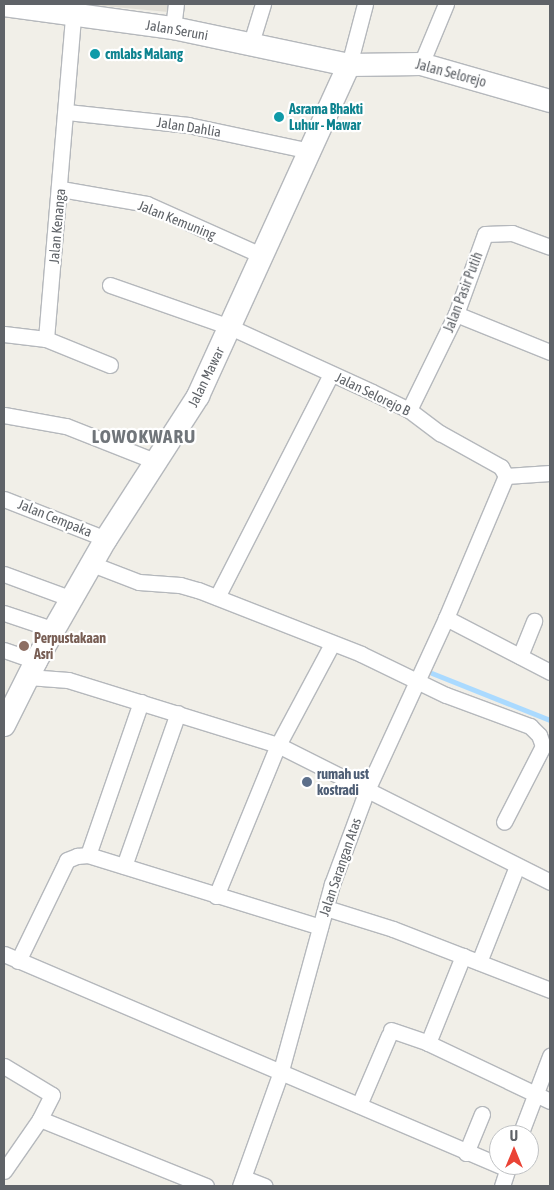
<!DOCTYPE html>
<style>
body{margin:0}
#map{position:relative;width:554px;height:1190px;overflow:hidden;background:#f1efe8;font-family:"Asap Condensed",sans-serif}
div>[style]{position:absolute}
.education>*{inset:0;background:#e1ded6}
.stream>*{height:4.5px;margin:-2.25px;padding:0 2.25px;transform-origin:2.25px;border-radius:2.25px;background:#aadaff}
.roads{filter:drop-shadow(1px 0 #b5b8bc) drop-shadow(-1px 0 #b5b8bc) drop-shadow(0 1px #b5b8bc) drop-shadow(0 -1px #b5b8bc)}
.street>*{height:15px;margin:-7.5px;padding:0 7.5px;transform-origin:7.5px;border-radius:7.5px;background:#fff}
.secondary>*{height:22px;margin:-11px;padding:0 11px;transform-origin:11px;border-radius:11px;background:#fff}
.dots>*{width:14px;height:14px;translate:-50% -50%;box-sizing:border-box;border:2px solid #fff;border-radius:50%}
span{translate:-50% -50%;white-space:nowrap;text-align:center;line-height:1.15;-webkit-text-stroke:4.5px #fff;paint-order:stroke}
.street-label{font-size:14px;color:#5f6368}
.culture-label{font-size:14px;color:#0d838f;font-weight:700}
.left{translate:0 -50%;text-align:left}
.education-label{font-size:14px;color:#785e54;font-weight:700}
.service-label{font-size:14px;color:#4e5e75;font-weight:700}
.district-label{font-size:19px;color:#70757a;font-weight:700;letter-spacing:1px}
.frame{position:absolute;inset:0;border:5px solid #5f6368;pointer-events:none}
.north{position:absolute;left:489px;top:1125px;width:50px;height:50px;box-sizing:border-box;background:#fff;border:1px solid #bfc1c3;border-radius:50%;rotate:0deg;font-size:14px;font-weight:700;line-height:20px;text-align:center;color:#5f6368}
.north::after{content:'';display:block;margin:auto;width:18px;height:22px;background:#ea4335;clip-path:polygon(50% 0,100% 100%,50% 72%,0 100%)}
</style>
<div id="map">
<div class="education">
<div style="clip-path:polygon(82px 4px,168px 4px,168px 12px)"></div>
</div>
<div class="stream">
<div style="left:432px;top:673px;width:127px;rotate:21.7deg"></div>
</div>
<div class="roads">
<div class="street">
<div style="left:173px;top:28px;width:24px;rotate:-83deg"></div>
<div style="left:251px;top:43px;width:41px;rotate:-72.9deg"></div>
<div style="left:421px;top:64px;width:65px;rotate:-67.4deg"></div>
<div style="left:349px;top:65px;width:63px;rotate:-75.3deg"></div>
<div style="left:67px;top:112px;width:122px;rotate:6.1deg"></div>
<div style="left:188px;top:125px;width:125px;rotate:12deg"></div>
<div style="left:61px;top:189px;width:87px;rotate:9.9deg"></div>
<div style="left:147px;top:204px;width:125px;rotate:24.1deg"></div>
<div style="left:110px;top:285px;width:127px;rotate:19.3deg"></div>
<div style="left:230px;top:327px;width:156px;rotate:24.6deg"></div>
<div style="left:372px;top:392px;width:41px;rotate:25.9deg"></div>
<div style="left:409px;top:410px;width:39px;rotate:37deg"></div>
<div style="left:440px;top:433px;width:70px;rotate:29.1deg"></div>
<div style="left:501px;top:467px;width:10px;rotate:61deg"></div>
<div style="left:456px;top:314px;width:101px;rotate:22deg"></div>
<div style="left:4px;top:334px;width:42px;rotate:6.8deg"></div>
<div style="left:46px;top:339px;width:69px;rotate:22.1deg"></div>
<div style="left:46px;top:339px;width:335px;rotate:-85.2deg"></div>
<div style="left:409px;top:410px;width:107px;rotate:-63.9deg"></div>
<div style="left:456px;top:314px;width:85px;rotate:-70.1deg"></div>
<div style="left:485px;top:234px;width:27px;rotate:-2deg"></div>
<div style="left:512px;top:233px;width:40px;rotate:20.2deg"></div>
<div style="left:4px;top:415px;width:63px;rotate:10.1deg"></div>
<div style="left:66px;top:426px;width:98px;rotate:21.6deg"></div>
<div style="left:506px;top:476px;width:44px;rotate:-3.9deg"></div>
<div style="left:4px;top:499px;width:110px;rotate:21.4deg"></div>
<div style="left:92px;top:564px;width:50px;rotate:21deg"></div>
<div style="left:139px;top:582px;width:41px;rotate:4.2deg"></div>
<div style="left:180px;top:585px;width:19px;rotate:16deg"></div>
<div style="left:198px;top:590px;width:175px;rotate:21.4deg"></div>
<div style="left:361px;top:654px;width:94px;rotate:25.8deg"></div>
<div style="left:446px;top:695px;width:90px;rotate:20.3deg"></div>
<div style="left:530px;top:726px;width:13px;rotate:45deg"></div>
<div style="left:539px;top:735px;width:12px;rotate:70deg"></div>
<div style="left:543px;top:746px;width:85px;rotate:117.2deg"></div>
<div style="left:4px;top:574px;width:72px;rotate:20.2deg"></div>
<div style="left:217px;top:597px;width:250px;rotate:-62.9deg"></div>
<div style="left:4px;top:613px;width:54px;rotate:18.4deg"></div>
<div style="left:446px;top:618px;width:117px;rotate:27.4deg"></div>
<div style="left:4px;top:650px;width:34px;rotate:19deg"></div>
<div style="left:520px;top:656px;width:38px;rotate:-68deg"></div>
<div style="left:28px;top:677px;width:40px;rotate:4.3deg"></div>
<div style="left:68px;top:680px;width:220px;rotate:17.2deg"></div>
<div style="left:278px;top:745px;width:305px;rotate:26.7deg"></div>
<div style="left:88px;top:855px;width:162px;rotate:-70.9deg"></div>
<div style="left:124px;top:866px;width:162px;rotate:-70.6deg"></div>
<div style="left:216px;top:896px;width:163px;rotate:-67.7deg"></div>
<div style="left:278px;top:745px;width:115px;rotate:-61.9deg"></div>
<div style="left:326px;top:908px;width:70px;rotate:17.4deg"></div>
<div style="left:393px;top:929px;width:168px;rotate:21.2deg"></div>
<div style="left:4px;top:954px;width:548px;rotate:23.1deg"></div>
<div style="left:18px;top:961px;width:112px;rotate:-64.1deg"></div>
<div style="left:67px;top:860px;width:11px;rotate:-22deg"></div>
<div style="left:77px;top:856px;width:11px;rotate:-5deg"></div>
<div style="left:88px;top:855px;width:243px;rotate:17.2deg"></div>
<div style="left:479px;top:962px;width:103px;rotate:-68.4deg"></div>
<div style="left:391px;top:1030px;width:39px;rotate:19deg"></div>
<div style="left:428px;top:1043px;width:135px;rotate:25.4deg"></div>
<div style="left:428px;top:1043px;width:94px;rotate:-68.1deg"></div>
<div style="left:4px;top:1066px;width:56px;rotate:31.1deg"></div>
<div style="left:52px;top:1095px;width:27px;rotate:117deg"></div>
<div style="left:40px;top:1119px;width:63px;rotate:124.7deg"></div>
<div style="left:359px;top:1105px;width:76px;rotate:-66.8deg"></div>
<div style="left:40px;top:1119px;width:179px;rotate:22deg"></div>
<div style="left:520px;top:1135px;width:85px;rotate:-69.2deg"></div>
<div style="left:466px;top:1153px;width:42px;rotate:-67.7deg"></div>
<div style="left:244px;top:1178px;width:22px;rotate:21deg"></div>
<div style="left:240px;top:1186px;width:119px;rotate:-70.3deg"></div>
<div style="left:280px;top:1074px;width:197px;rotate:-74.7deg"></div>
<div style="left:332px;top:884px;width:100px;rotate:-69.6deg"></div>
<div style="left:367px;top:790px;width:189px;rotate:-65.3deg"></div>
<div style="left:446px;top:618px;width:154px;rotate:-67.1deg"></div>
<div style="left:502px;top:1186px;width:22px;rotate:-72deg"></div>
</div>
<div class="secondary">
<div style="left:4px;top:5px;width:171px;rotate:7.8deg"></div>
<div style="left:173px;top:28px;width:180px;rotate:11.9deg"></div>
<div style="left:349px;top:65px;width:72px;rotate:-0.8deg"></div>
<div style="left:421px;top:64px;width:134px;rotate:16deg"></div>
<div style="left:4px;top:725px;width:72px;rotate:-63.4deg"></div>
<div style="left:36px;top:661px;width:141px;rotate:-60.2deg"></div>
<div style="left:106px;top:539px;width:170px;rotate:-57.2deg"></div>
<div style="left:198px;top:396px;width:364px;rotate:-65.5deg"></div>
</div>
</div>
<div class="dots">
<div style="left:95px;top:54px;background:#0f9aa8"></div>
<div style="left:279px;top:117px;background:#0f9aa8"></div>
<div style="left:24px;top:646px;background:#8d6e63"></div>
<div style="left:307px;top:782px;background:#5c6f8a"></div>
</div>
<div class="street-label">
<span style="left:177px;top:30px;rotate:10deg">Jalan Seruni</span>
<span style="left:451px;top:73px;rotate:15deg">Jalan Selorejo</span>
<span style="left:189px;top:127px;rotate:9deg">Jalan Dahlia</span>
<span style="left:177px;top:220px;rotate:22deg">Jalan Kemuning</span>
<span style="left:57px;top:226px;rotate:-85deg">Jalan Kenanga</span>
<span style="left:463px;top:292px;rotate:-69deg">Jalan Pasir Putih</span>
<span style="left:206px;top:377px;rotate:-64deg">Jalan Mawar</span>
<span style="left:373px;top:394px;rotate:26deg">Jalan Selorejo B</span>
<span style="left:55px;top:518px;rotate:22deg">Jalan Cempaka</span>
<span style="left:340px;top:867px;rotate:-71deg">Jalan Sarangan Atas</span>
</div>
<div class="culture-label">
<span class="left" style="left:105px;top:54px">cmlabs Malang</span>
<span class="left" style="left:289px;top:117px">Asrama Bhakti<br>Luhur - Mawar</span>
</div>
<div class="education-label">
<span class="left" style="left:34px;top:646px">Perpustakaan<br>Asri</span>
</div>
<div class="service-label">
<span class="left" style="left:317px;top:782px">rumah ust<br>kostradi</span>
</div>
<div class="district-label">
<span style="left:144px;top:437px">LOWOKWARU</span>
</div>
<div class="frame"></div>
<div class="north">U</div>
</div>
